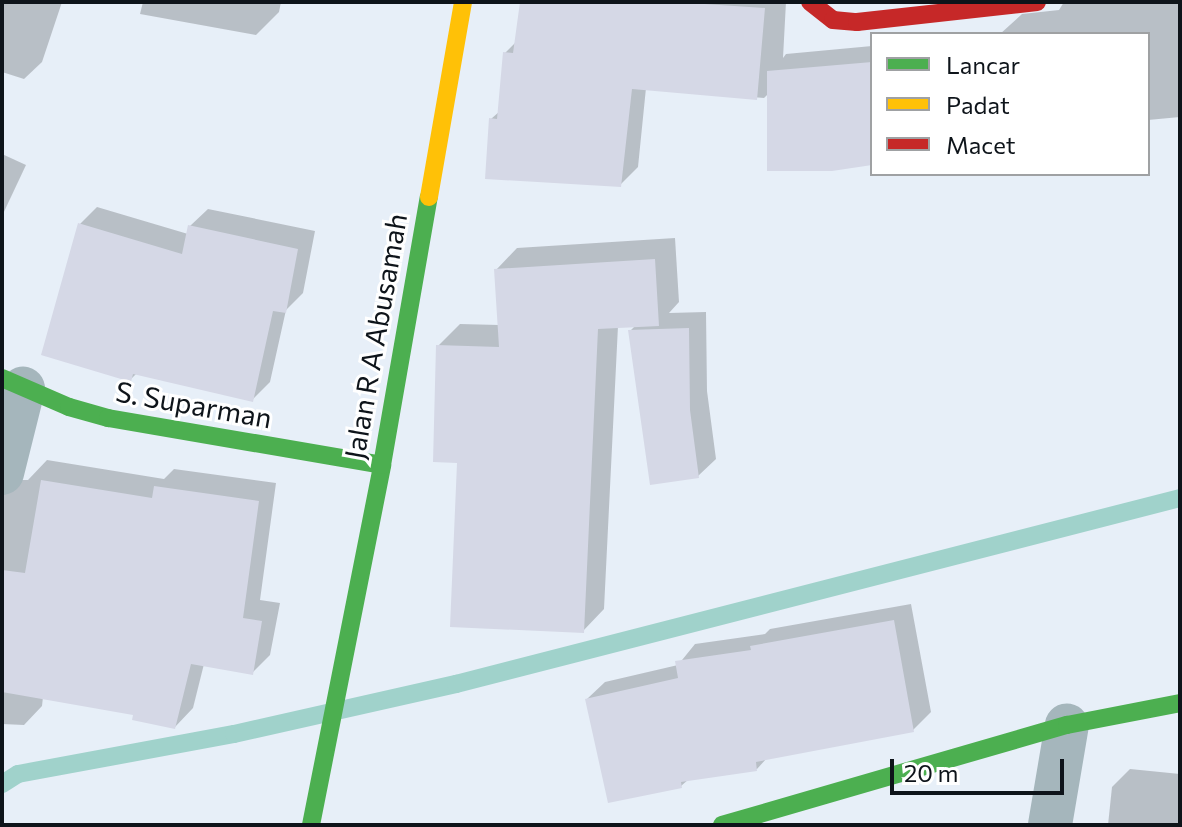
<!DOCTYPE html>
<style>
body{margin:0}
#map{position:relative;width:1182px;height:827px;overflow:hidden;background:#e7eff8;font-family:Commissioner,sans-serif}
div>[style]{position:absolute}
.shadow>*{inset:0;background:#0003}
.stream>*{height:18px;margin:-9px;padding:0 9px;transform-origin:9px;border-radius:9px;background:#a0d2cb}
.building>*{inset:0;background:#d5d8e6}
.street>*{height:44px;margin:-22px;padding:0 22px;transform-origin:22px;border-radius:22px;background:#a5b6bc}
.fast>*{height:18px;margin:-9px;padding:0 9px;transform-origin:9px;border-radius:9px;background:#4caf50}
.slow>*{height:18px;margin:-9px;padding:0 9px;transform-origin:9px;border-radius:9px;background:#ffc107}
.jam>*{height:18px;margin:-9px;padding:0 9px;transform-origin:9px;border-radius:9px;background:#c62828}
span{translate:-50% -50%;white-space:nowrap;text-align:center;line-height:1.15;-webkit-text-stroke:6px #fff;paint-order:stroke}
.street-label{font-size:28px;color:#0e141a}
.frame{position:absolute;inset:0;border:4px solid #0e141a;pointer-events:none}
.legend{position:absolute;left:870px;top:32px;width:280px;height:144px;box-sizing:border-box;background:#fff;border:2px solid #9fa1a3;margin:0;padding:10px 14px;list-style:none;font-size:24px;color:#0e141a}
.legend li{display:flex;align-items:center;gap:16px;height:40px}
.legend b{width:40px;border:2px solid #9fa1a3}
.scale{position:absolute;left:890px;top:759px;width:174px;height:36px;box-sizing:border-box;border:4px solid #0e141a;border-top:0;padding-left:10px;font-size:24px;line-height:28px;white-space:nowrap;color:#0e141a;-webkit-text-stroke:6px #fff;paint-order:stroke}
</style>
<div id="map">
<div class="shadow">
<div style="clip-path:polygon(2px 2px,62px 2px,42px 62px,24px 79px,2px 72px)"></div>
<div style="clip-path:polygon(143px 2px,281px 2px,279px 12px,256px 35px,140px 14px)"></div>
<div style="clip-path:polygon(522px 2px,786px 2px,783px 58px,786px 54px,872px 46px,872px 164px,769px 93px,764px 98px,646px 88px,638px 167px,620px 185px,491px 119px,500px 111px,505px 53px,517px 41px)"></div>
<div style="clip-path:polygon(1064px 2px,1180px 2px,1180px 117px,1148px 120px,1148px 34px,1000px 34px,1022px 14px,1059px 10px)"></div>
<div style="clip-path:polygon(2px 154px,26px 165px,2px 216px)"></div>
<div style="clip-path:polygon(97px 207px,188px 234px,190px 226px,208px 209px,315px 231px,303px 293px,286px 310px,270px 382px,253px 399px,137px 373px,131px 379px,80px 224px)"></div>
<div style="clip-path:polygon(675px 238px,679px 302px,669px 313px,706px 312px,707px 391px,716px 459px,698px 476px,630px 331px,636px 325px,618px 326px,604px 609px,583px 631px,459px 461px,438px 346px,460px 324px,499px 325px,496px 270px,517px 248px)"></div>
<div style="clip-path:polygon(47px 460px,164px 479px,174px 469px,276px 483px,260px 600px,280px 603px,270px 655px,252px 673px,204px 664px,193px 708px,175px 727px,136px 713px,43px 697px,42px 706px,24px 725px,2px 724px,2px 472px,16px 480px,28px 480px)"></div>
<div style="clip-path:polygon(911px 604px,931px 712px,913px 730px,767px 758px,757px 769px,689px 779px,681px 786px,587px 699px,605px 682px,678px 665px,695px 644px,765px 634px,770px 629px)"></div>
<div style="clip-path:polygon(1130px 769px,1180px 774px,1180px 825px,1108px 825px,1112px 787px)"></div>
</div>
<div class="stream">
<div style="left:2px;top:784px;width:19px;rotate:-32deg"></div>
<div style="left:18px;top:774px;width:220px;rotate:-10.5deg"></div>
<div style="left:234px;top:734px;width:228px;rotate:-12.7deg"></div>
<div style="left:456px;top:684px;width:748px;rotate:-14.41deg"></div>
</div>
<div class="building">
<div style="clip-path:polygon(520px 2px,675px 2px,765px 8px,757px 100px,632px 89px,621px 187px,485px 179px,489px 118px,497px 119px,503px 52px,513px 53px)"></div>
<div style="clip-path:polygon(872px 62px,872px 165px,832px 171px,767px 171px,767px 71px)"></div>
<div style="clip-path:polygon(78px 223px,182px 254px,188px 225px,298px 249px,286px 313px,273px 311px,253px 402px,133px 374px,131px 382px,41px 355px)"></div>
<div style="clip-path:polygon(655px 259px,659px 326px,598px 329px,584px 633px,450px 627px,457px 463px,433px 462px,436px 345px,499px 347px,494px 269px)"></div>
<div style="clip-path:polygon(689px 328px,690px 410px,699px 478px,650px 485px,628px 330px)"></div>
<div style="clip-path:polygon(41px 480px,152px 498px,154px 486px,259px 501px,243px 618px,262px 621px,253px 675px,191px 664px,175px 729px,132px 720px,133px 715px,2px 692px,2px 570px,25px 573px)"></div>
<div style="clip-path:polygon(894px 620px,914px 732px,756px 762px,757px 771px,681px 782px,682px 788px,608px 803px,585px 699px,678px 678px,675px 661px,751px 650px,750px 646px)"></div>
</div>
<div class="street">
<div style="left:2px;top:473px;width:87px;rotate:-76deg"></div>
<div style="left:1050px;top:825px;width:101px;rotate:-80.4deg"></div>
</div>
<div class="fast">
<div style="left:2px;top:378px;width:73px;rotate:23.4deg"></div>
<div style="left:69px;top:407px;width:41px;rotate:15.8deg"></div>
<div style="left:108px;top:418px;width:278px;rotate:9.7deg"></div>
<div style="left:311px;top:825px;width:367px;rotate:-78.8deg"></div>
<div style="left:382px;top:465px;width:272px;rotate:-80.1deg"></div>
<div style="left:722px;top:825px;width:359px;rotate:-16.2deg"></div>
<div style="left:1067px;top:725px;width:115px;rotate:-11deg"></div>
</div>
<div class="slow">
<div style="left:429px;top:197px;width:198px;rotate:-80.1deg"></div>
</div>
<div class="jam">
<div style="left:810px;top:2px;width:29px;rotate:38deg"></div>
<div style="left:833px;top:20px;width:24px;rotate:5deg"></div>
<div style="left:857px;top:22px;width:181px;rotate:-6.3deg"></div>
</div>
<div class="street-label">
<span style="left:375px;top:336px;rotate:-80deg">Jalan R A Abusamah</span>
<span style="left:194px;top:404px;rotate:10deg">S. Suparman</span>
</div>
<div class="frame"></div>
<ul class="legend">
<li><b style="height:10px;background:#4caf50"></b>Lancar</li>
<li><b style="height:10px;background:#ffc107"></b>Padat</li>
<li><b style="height:10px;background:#c62828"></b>Macet</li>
</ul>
<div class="scale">20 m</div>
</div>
